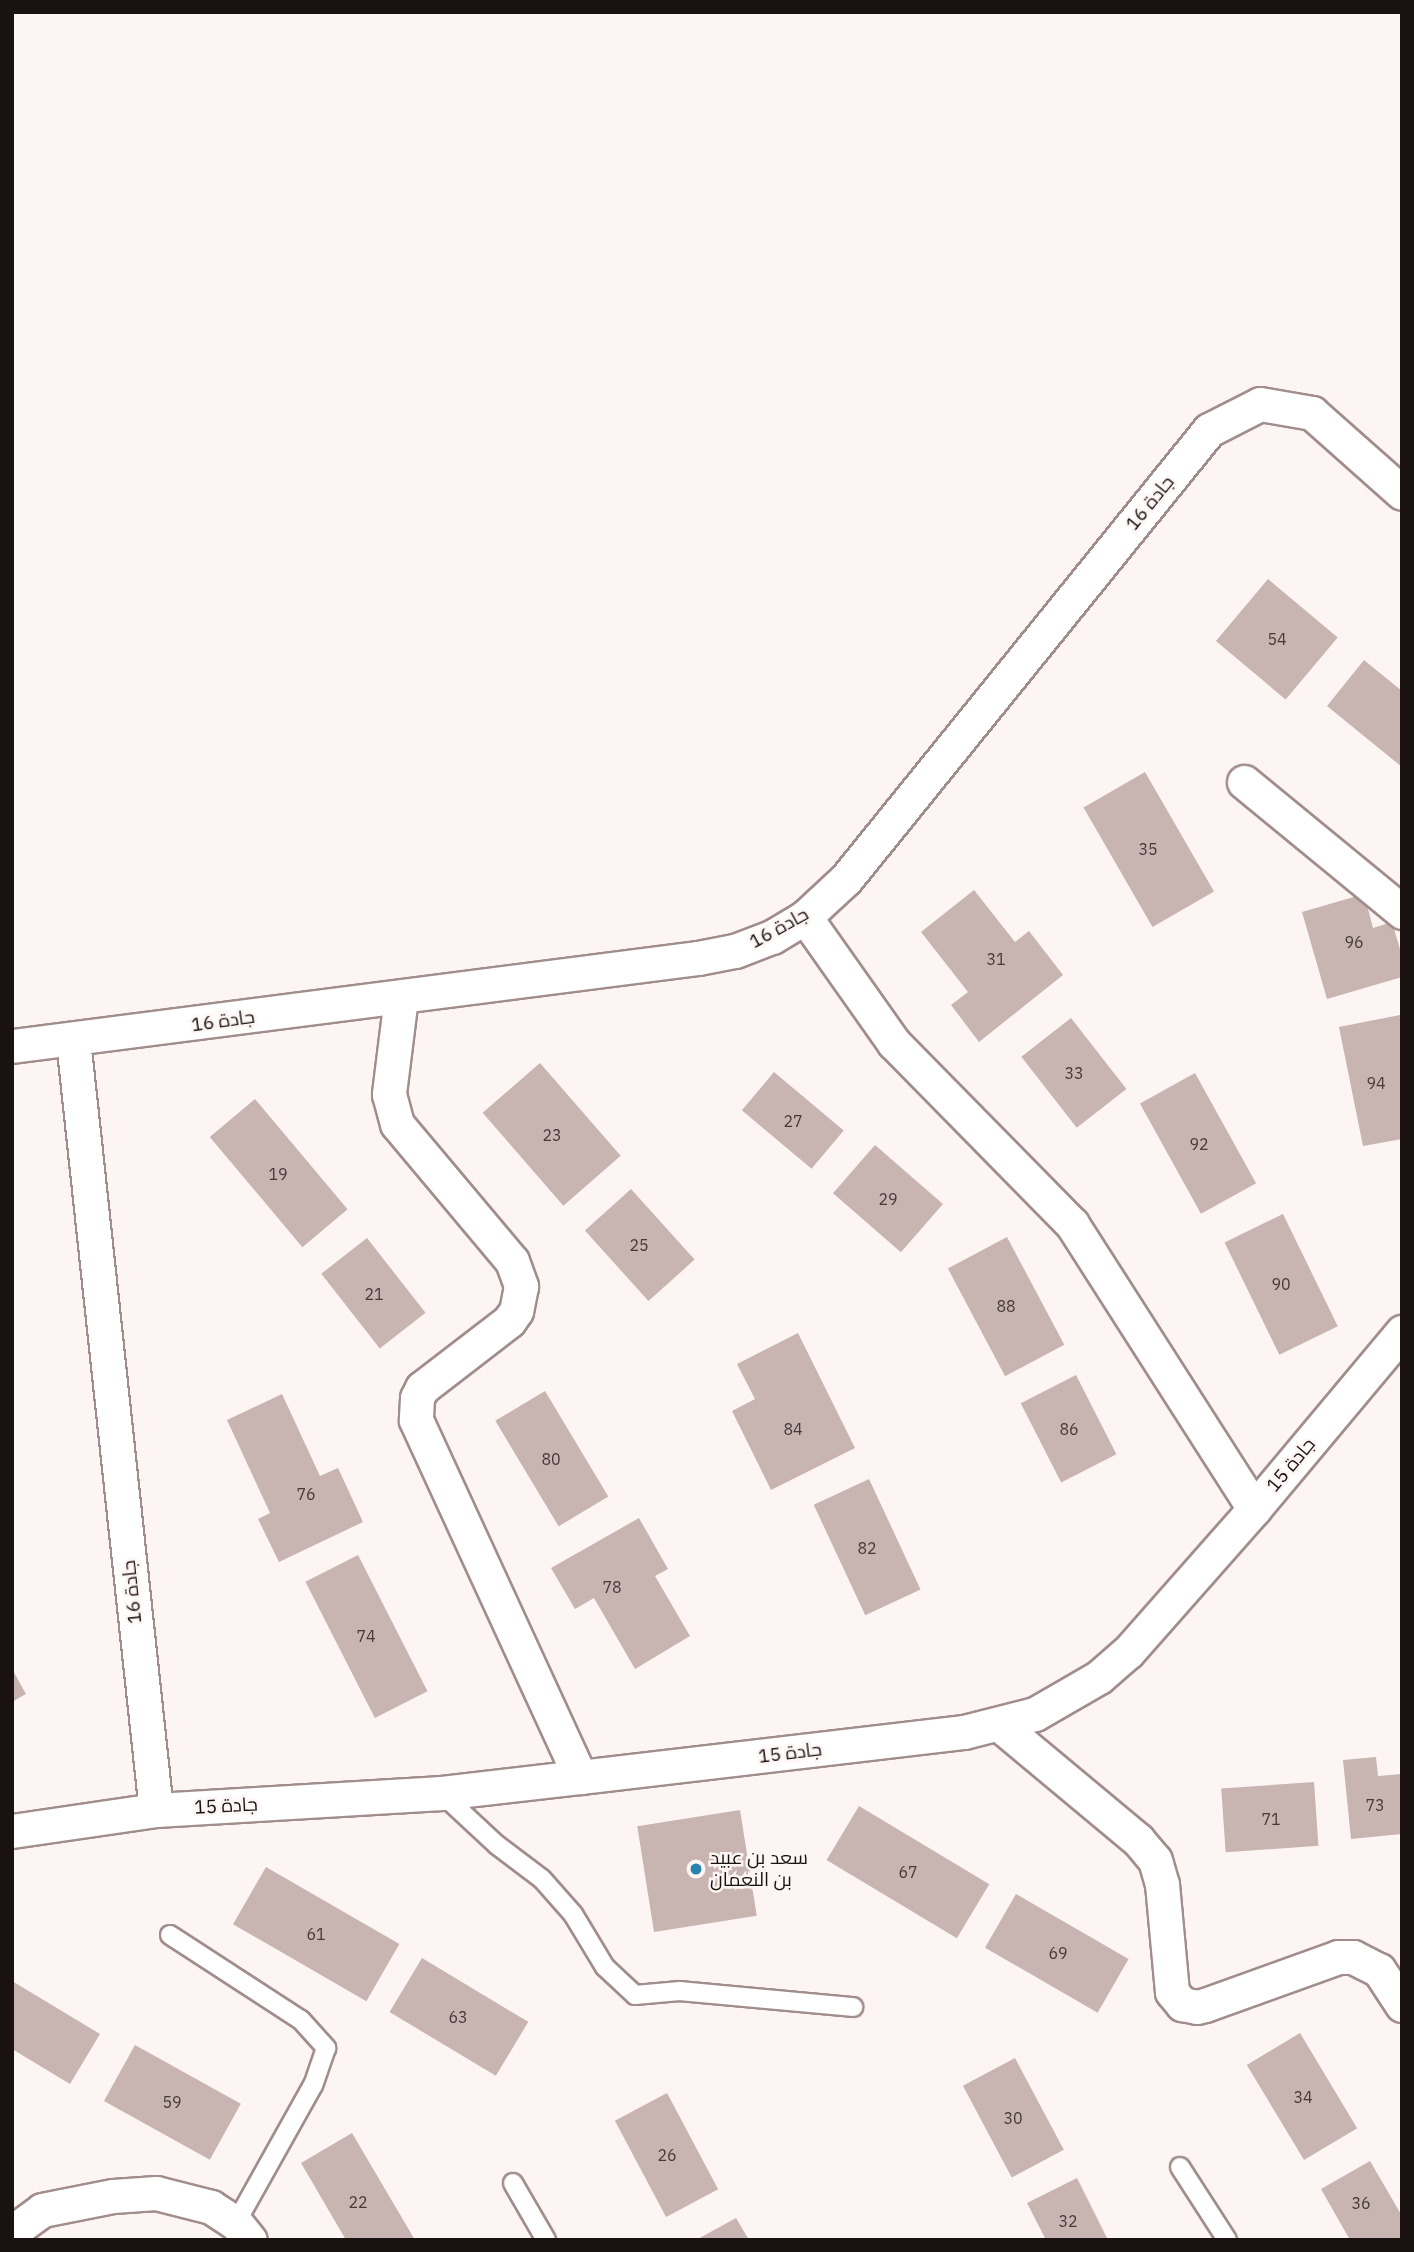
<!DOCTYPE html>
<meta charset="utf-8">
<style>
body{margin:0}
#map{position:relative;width:1414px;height:2252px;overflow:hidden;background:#fdf5f4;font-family:"IBM Plex Sans",Cairo,sans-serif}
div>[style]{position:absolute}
.building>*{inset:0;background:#c8b4b1;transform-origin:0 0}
.roads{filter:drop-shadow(2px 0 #a18d8b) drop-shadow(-2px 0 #a18d8b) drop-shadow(0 2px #a18d8b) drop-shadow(0 -2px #a18d8b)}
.service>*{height:18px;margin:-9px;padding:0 9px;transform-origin:9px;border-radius:9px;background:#fff}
.minor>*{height:33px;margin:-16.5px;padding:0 16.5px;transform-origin:16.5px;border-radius:16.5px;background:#fff}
.dots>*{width:19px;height:19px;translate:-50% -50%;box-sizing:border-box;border:4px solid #fdf5f4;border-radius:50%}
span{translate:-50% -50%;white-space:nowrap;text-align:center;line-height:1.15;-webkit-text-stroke:5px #fdf5f4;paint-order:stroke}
.number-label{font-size:16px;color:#453a39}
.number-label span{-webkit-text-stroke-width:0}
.street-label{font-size:19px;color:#191211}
.poi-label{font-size:19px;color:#191211}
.left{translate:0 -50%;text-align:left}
.frame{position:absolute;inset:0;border:14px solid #191211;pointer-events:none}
</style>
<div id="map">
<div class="building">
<div style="left:1268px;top:579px;width:91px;height:81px;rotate:40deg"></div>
<div style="clip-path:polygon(1364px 660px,1402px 691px,1402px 767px,1327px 706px)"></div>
<div style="left:1145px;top:772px;width:138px;height:71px;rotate:60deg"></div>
<div style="clip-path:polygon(974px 890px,1015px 942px,1029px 931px,1063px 975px,979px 1042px,951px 1005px,968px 992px,921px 932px)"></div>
<div style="clip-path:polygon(1364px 894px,1373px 928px,1392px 922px,1402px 956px,1402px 977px,1327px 999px,1302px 912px)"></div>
<div style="clip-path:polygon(1400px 1015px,1402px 1139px,1363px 1146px,1339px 1027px)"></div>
<div style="left:1071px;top:1018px;width:90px;height:63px;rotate:52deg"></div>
<div style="left:540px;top:1063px;width:123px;height:76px;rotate:49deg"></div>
<div style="left:774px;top:1072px;width:91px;height:50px;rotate:40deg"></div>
<div style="left:1195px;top:1073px;width:126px;height:63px;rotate:61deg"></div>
<div style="left:255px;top:1099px;width:144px;height:59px;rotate:50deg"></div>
<div style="left:875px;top:1145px;width:90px;height:64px;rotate:41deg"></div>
<div style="left:631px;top:1189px;width:95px;height:62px;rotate:48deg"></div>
<div style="left:1283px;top:1214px;width:125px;height:65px;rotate:64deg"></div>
<div style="left:1007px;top:1237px;width:122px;height:67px;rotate:62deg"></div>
<div style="left:367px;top:1238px;width:95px;height:58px;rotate:52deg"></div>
<div style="clip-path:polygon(798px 1333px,855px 1448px,771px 1490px,732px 1411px,755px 1399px,737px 1364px)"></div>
<div style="left:1076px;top:1375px;width:89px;height:62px;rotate:63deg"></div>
<div style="left:545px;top:1391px;width:123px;height:58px;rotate:59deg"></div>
<div style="clip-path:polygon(282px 1394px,320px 1476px,338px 1468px,363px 1522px,279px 1562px,258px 1519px,270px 1513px,227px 1420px)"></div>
<div style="left:869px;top:1479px;width:122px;height:61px;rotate:65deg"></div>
<div style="clip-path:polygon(639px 1518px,668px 1569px,655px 1576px,690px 1636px,635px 1669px,594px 1598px,575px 1609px,551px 1568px)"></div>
<div style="left:358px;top:1555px;width:153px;height:59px;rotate:63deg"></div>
<div style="clip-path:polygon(12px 1669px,26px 1694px,12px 1702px)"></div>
<div style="clip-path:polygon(1376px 1757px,1378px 1776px,1402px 1774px,1402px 1834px,1351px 1839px,1343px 1760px)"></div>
<div style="left:1314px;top:1782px;width:64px;height:93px;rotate:86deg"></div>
<div style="left:859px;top:1806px;width:152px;height:63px;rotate:31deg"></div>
<div style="left:740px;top:1810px;width:107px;height:104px;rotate:81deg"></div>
<div style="left:266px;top:1867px;width:154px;height:66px;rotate:30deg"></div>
<div style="left:1016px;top:1894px;width:130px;height:62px;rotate:30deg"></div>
<div style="left:422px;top:1958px;width:124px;height:63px;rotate:31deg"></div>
<div style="clip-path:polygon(12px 1981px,100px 2034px,70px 2084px,12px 2049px)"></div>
<div style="left:1300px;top:2033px;width:111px;height:62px;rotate:59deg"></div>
<div style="left:135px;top:2045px;width:121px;height:64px;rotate:29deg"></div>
<div style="left:1015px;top:2058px;width:104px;height:59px;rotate:62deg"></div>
<div style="left:667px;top:2093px;width:109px;height:59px;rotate:62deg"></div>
<div style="clip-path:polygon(352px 2133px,415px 2240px,346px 2240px,301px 2163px)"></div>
<div style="clip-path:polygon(1370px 2161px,1402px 2216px,1402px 2240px,1350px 2240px,1321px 2189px)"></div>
<div style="clip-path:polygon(1077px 2178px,1108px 2240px,1046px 2240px,1027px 2203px)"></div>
<div style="clip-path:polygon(736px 2218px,749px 2240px,696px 2240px)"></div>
</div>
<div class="roads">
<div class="service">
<div style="left:441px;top:1793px;width:76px;rotate:42.9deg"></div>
<div style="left:497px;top:1845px;width:56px;rotate:37.1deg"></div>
<div style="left:542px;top:1879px;width:47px;rotate:48.5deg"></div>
<div style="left:573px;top:1914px;width:62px;rotate:58.9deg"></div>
<div style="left:605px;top:1967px;width:41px;rotate:43deg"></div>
<div style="left:635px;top:1995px;width:45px;rotate:-5.1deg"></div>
<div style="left:680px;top:1991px;width:174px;rotate:5.3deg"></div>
<div style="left:170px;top:1935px;width:156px;rotate:33deg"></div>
<div style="left:301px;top:2020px;width:38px;rotate:48deg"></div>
<div style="left:326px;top:2048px;width:39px;rotate:109deg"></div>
<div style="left:313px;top:2085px;width:158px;rotate:119.2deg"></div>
<div style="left:1180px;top:2167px;width:87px;rotate:57.2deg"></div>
<div style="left:513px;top:2183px;width:66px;rotate:59.9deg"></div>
</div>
<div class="minor">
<div style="left:1244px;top:782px;width:205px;rotate:39.4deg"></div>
<div style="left:805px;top:917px;width:154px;rotate:54.8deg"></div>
<div style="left:894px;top:1043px;width:254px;rotate:45.5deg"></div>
<div style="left:1072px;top:1224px;width:338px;rotate:57.4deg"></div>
<div style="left:401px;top:997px;width:98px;rotate:97.1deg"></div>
<div style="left:389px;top:1094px;width:31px;rotate:75deg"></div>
<div style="left:397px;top:1124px;width:179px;rotate:50deg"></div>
<div style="left:512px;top:1261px;width:27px;rotate:70deg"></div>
<div style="left:521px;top:1286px;width:25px;rotate:101deg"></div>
<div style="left:516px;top:1311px;width:12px;rotate:125deg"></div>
<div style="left:509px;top:1321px;width:110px;rotate:142.4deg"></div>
<div style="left:422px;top:1388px;width:11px;rotate:117deg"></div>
<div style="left:417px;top:1398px;width:22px;rotate:93deg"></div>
<div style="left:416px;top:1420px;width:393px;rotate:65.3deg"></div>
<div style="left:73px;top:1040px;width:774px;rotate:83.85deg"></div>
<div style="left:12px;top:1046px;width:692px;rotate:-7.31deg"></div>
<div style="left:698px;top:958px;width:38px;rotate:-11deg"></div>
<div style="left:735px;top:951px;width:40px;rotate:-21deg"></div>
<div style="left:772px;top:937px;width:39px;rotate:-31deg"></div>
<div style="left:805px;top:917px;width:56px;rotate:-42.8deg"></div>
<div style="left:846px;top:879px;width:577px;rotate:-51.05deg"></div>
<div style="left:1209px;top:430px;width:57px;rotate:-27deg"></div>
<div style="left:1260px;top:404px;width:53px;rotate:9.8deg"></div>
<div style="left:1312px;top:413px;width:120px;rotate:41.6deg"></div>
<div style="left:1000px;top:1725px;width:180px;rotate:39.8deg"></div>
<div style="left:1138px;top:1840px;width:26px;rotate:50deg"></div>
<div style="left:1155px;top:1860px;width:25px;rotate:74deg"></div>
<div style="left:1162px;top:1884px;width:108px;rotate:84.7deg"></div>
<div style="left:1172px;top:1992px;width:16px;rotate:50deg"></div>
<div style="left:1182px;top:2004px;width:15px;rotate:11deg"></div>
<div style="left:1197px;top:2007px;width:8px;rotate:-14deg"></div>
<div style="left:1205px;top:2005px;width:141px;rotate:-19.8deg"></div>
<div style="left:1338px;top:1957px;width:15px"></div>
<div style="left:1353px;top:1957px;width:29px;rotate:27deg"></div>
<div style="left:1379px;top:1970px;width:42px;rotate:56.7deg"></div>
<div style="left:12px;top:1831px;width:146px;rotate:-8.3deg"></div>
<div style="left:156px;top:1810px;width:286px;rotate:-3.4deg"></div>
<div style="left:441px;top:1793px;width:140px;rotate:-6.6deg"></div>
<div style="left:580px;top:1777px;width:387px;rotate:-6.7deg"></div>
<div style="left:964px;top:1732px;width:73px;rotate:-14.2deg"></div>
<div style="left:1035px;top:1714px;width:74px;rotate:-30deg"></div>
<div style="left:1099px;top:1677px;width:38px;rotate:-41deg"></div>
<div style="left:1128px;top:1652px;width:191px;rotate:-48.6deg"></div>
<div style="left:1254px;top:1509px;width:231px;rotate:-50.1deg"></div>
<div style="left:12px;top:2232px;width:37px;rotate:-36deg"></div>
<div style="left:42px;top:2210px;width:72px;rotate:-11.2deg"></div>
<div style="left:113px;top:2196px;width:43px;rotate:-4deg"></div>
<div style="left:156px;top:2193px;width:57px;rotate:14.3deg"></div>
<div style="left:211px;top:2207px;width:30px;rotate:33deg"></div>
<div style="left:236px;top:2223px;width:22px;rotate:51deg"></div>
</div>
</div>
<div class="dots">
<div style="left:696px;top:1869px;background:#2881af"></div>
</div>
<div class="number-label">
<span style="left:1277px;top:639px">54</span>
<span style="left:1148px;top:849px">35</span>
<span style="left:1354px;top:942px">96</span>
<span style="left:996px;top:959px">31</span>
<span style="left:1074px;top:1073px">33</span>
<span style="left:1376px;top:1083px">94</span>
<span style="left:793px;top:1121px">27</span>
<span style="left:552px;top:1135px">23</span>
<span style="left:1199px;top:1144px">92</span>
<span style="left:278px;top:1174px">19</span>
<span style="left:888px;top:1199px">29</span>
<span style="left:639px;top:1245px">25</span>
<span style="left:1281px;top:1284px">90</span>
<span style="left:374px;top:1294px">21</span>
<span style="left:1006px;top:1306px">88</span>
<span style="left:793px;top:1429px">84</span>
<span style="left:1069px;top:1429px">86</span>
<span style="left:551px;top:1459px">80</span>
<span style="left:306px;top:1494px">76</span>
<span style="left:867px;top:1548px">82</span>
<span style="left:612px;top:1587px">78</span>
<span style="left:366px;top:1636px">74</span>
<span style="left:1375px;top:1805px">73</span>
<span style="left:1271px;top:1819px">71</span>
<span style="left:908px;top:1872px">67</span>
<span style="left:316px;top:1934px">61</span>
<span style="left:1058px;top:1953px">69</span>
<span style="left:458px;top:2017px">63</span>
<span style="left:1303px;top:2097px">34</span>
<span style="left:172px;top:2102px">59</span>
<span style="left:1013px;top:2118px">30</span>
<span style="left:667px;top:2155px">26</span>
<span style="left:358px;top:2202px">22</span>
<span style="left:1361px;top:2203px">36</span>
<span style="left:1068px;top:2221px">32</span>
</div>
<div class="street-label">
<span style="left:1150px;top:503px;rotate:-51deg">جادة 16</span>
<span style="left:779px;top:928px;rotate:-29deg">جادة 16</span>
<span style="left:223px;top:1021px;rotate:-8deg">جادة 16</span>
<span style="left:1291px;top:1465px;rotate:-50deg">جادة 15</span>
<span style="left:132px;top:1592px;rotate:-96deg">جادة 16</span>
<span style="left:790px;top:1753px;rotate:-7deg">جادة 15</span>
<span style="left:226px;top:1806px;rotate:-3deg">جادة 15</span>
</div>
<div class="poi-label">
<span class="left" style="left:710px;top:1869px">سعد بن عبيد<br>بن النعمان</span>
</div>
<div class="frame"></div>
</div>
